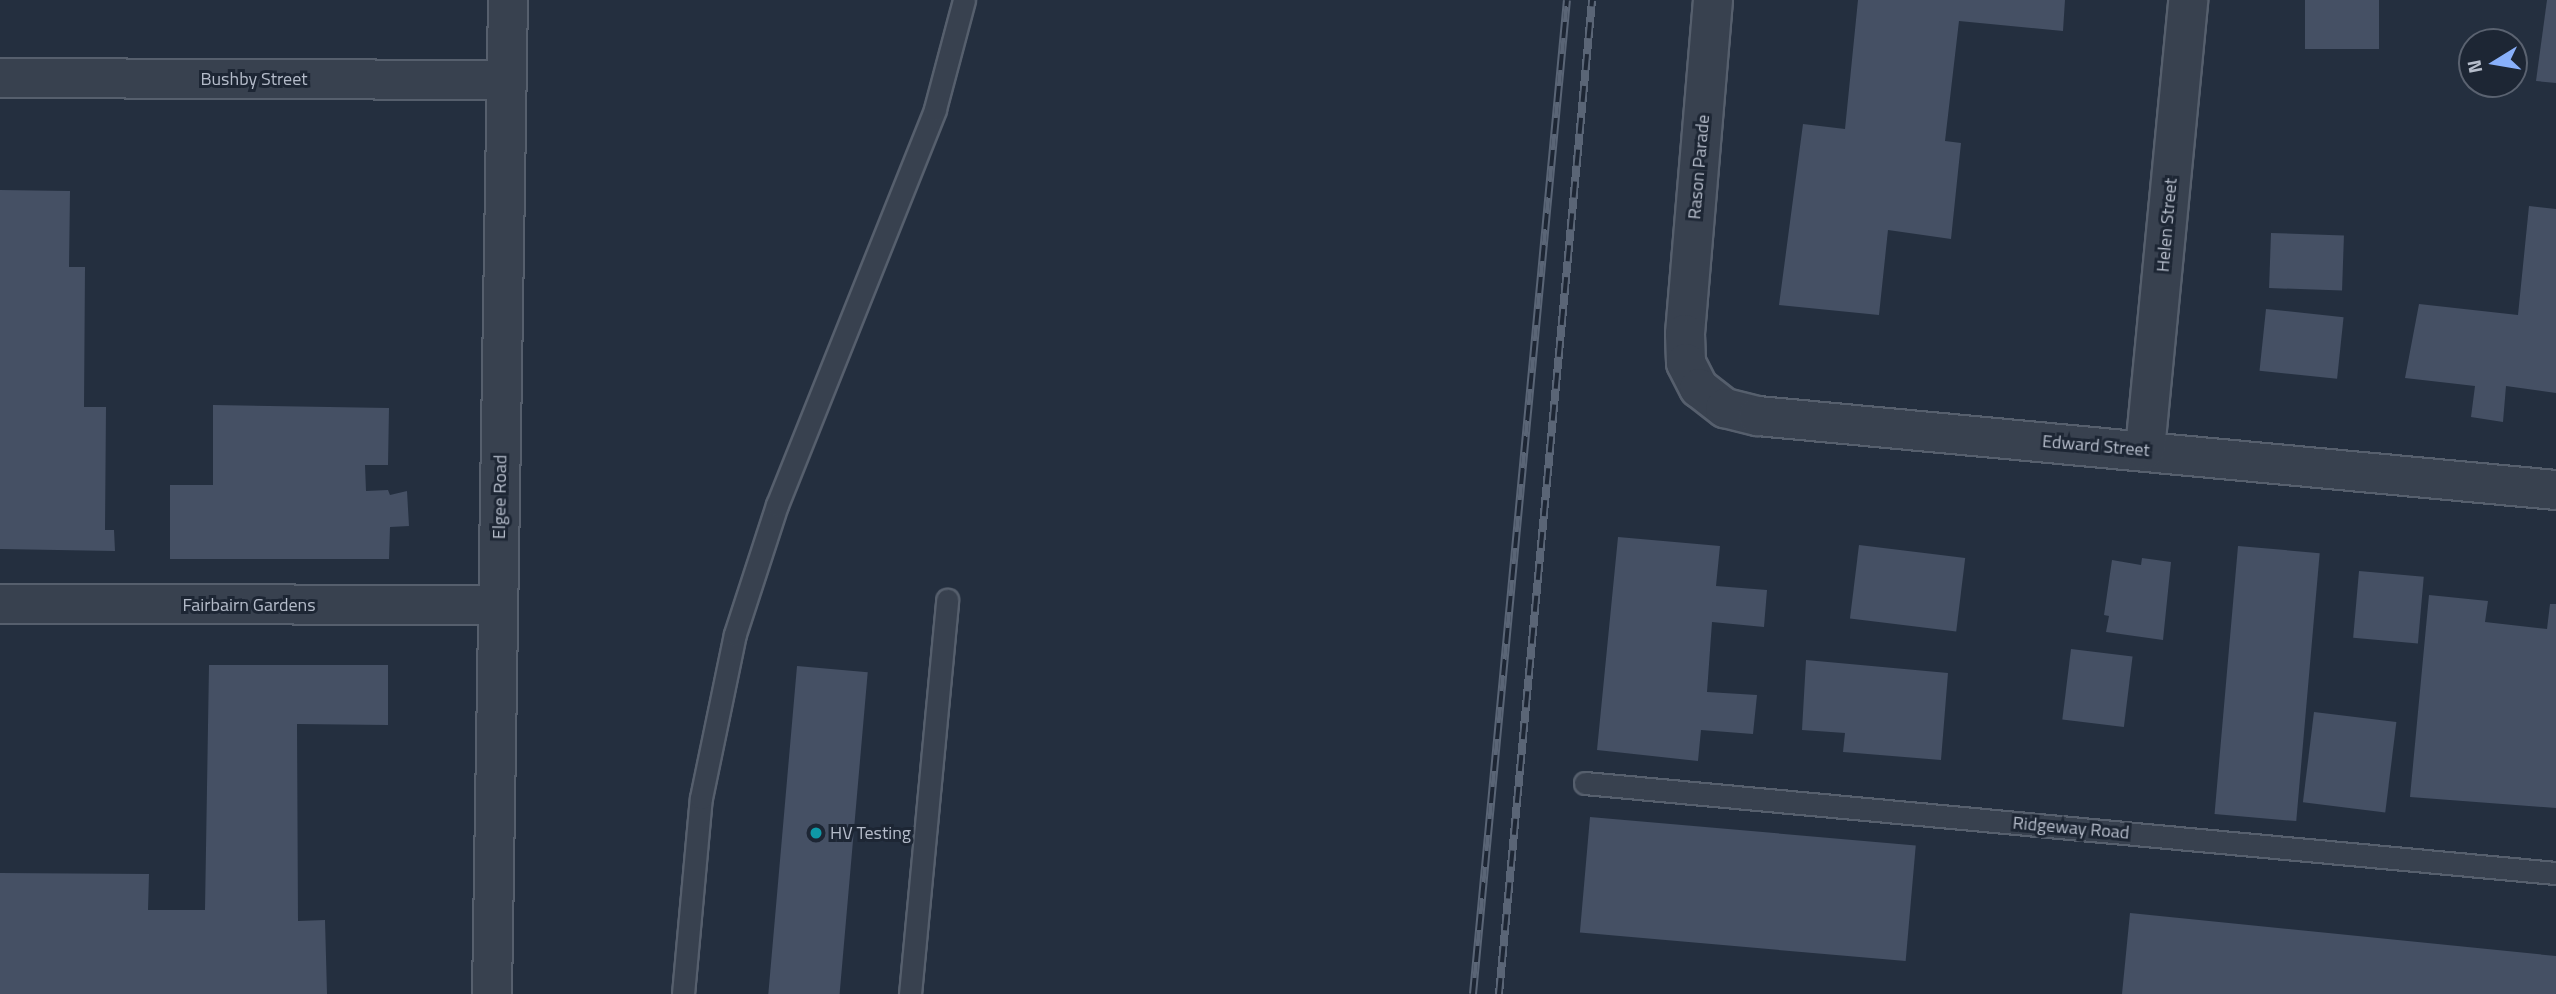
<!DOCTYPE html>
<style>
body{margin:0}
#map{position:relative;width:2556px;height:994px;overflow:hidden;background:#242f3f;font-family:"Titillium Web",sans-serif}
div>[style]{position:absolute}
.building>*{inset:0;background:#455064;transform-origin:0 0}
.roads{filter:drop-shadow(2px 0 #565f6d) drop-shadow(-2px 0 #565f6d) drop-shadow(0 2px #565f6d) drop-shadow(0 -2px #565f6d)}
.service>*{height:21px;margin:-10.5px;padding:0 10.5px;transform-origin:10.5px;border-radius:10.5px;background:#38414f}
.minor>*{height:38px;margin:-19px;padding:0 19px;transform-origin:19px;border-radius:19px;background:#38414f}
.rail>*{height:8px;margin-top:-4px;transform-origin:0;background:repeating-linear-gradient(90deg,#1d2634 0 16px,#5a6576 0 32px);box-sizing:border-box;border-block:2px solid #5a6576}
.dots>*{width:19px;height:19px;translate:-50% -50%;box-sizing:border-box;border:4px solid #1d2634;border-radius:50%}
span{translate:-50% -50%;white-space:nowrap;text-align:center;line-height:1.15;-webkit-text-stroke:6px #1d2634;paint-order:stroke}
.street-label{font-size:18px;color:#b5bcca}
.poi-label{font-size:18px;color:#b5bcca}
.left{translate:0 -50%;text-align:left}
.north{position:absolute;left:2458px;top:28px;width:70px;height:70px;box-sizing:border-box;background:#1d2634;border:2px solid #5a6270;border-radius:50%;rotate:259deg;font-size:19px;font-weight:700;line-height:28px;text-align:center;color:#b5bcca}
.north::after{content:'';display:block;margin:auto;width:24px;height:32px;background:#89b0fa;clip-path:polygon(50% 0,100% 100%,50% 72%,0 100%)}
</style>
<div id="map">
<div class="building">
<div style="clip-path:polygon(1858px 0,2065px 0,2063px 31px,1959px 21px,1945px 141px,1961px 143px,1951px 239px,1888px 230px,1879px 315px,1779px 305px,1803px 124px,1845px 129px)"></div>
<div style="left:2305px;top:0;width:74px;height:49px"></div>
<div style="clip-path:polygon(2547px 0,2556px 0,2556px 83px,2536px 81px)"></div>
<div style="clip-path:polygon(0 190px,70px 191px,69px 267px,85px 267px,84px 407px,106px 407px,105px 530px,114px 530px,115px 551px,0 549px)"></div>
<div style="clip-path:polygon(2529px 206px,2556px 209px,2556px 393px,2506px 386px,2503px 422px,2471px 417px,2475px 386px,2405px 378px,2419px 304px,2518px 315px)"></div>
<div style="left:2271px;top:233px;width:73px;height:55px;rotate:2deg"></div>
<div style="left:2266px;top:309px;width:78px;height:62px;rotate:6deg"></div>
<div style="clip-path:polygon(213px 405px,389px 408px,388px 465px,365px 465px,366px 491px,388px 490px,390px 495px,407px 491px,409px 526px,390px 527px,389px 559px,170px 559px,170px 485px,213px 485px)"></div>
<div style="clip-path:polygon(1618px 537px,1720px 546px,1716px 586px,1767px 590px,1764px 627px,1712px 622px,1707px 692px,1757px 695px,1753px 734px,1701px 730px,1698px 761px,1597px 750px)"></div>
<div style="left:1859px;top:545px;width:107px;height:74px;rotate:7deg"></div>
<div style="left:2238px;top:546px;width:82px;height:269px;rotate:5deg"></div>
<div style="clip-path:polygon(2142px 558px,2171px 562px,2163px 640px,2106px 632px,2109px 616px,2104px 615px,2112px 560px,2141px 565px)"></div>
<div style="left:2359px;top:571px;width:65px;height:67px;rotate:5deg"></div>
<div style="clip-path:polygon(2429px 595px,2488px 601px,2485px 622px,2547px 629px,2550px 604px,2556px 604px,2556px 808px,2410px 797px)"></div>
<div style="left:2071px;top:649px;width:62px;height:71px;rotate:7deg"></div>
<div style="clip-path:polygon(1806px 660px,1948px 673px,1941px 760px,1843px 752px,1845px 733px,1802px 730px)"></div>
<div style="clip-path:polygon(209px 665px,388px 665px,388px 725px,297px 724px,298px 921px,325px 920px,327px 994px,0 994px,0 873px,149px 874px,148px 910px,205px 910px)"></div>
<div style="left:797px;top:666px;width:71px;height:330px;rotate:5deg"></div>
<div style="left:2314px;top:712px;width:83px;height:91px;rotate:7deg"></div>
<div style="left:1590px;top:817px;width:327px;height:116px;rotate:5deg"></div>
<div style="clip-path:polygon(2130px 913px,2556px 956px,2556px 994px,2122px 994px)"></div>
</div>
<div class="roads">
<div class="service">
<div style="left:1585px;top:783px;width:975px;rotate:5.3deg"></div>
<div style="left:683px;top:994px;width:197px;rotate:-84.8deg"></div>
<div style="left:701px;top:798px;width:167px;rotate:-78.3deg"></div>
<div style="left:735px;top:634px;width:136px;rotate:-72deg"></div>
<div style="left:777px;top:505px;width:426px;rotate:-68.2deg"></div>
<div style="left:935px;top:109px;width:113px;rotate:-75.1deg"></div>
<div style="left:910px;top:994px;width:396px;rotate:-84.6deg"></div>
</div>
<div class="minor">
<div style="left:1713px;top:0;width:335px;rotate:94.8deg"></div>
<div style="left:1685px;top:334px;width:29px;rotate:88deg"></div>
<div style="left:1686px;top:363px;width:28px;rotate:63deg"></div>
<div style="left:1699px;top:388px;width:33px;rotate:38deg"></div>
<div style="left:1725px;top:408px;width:34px;rotate:14deg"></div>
<div style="left:1758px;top:416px;width:801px;rotate:5.3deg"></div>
<div style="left:0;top:78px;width:507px;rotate:0.23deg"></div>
<div style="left:2145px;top:450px;width:452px;rotate:-84.5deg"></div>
<div style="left:0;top:604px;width:498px;rotate:0.1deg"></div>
<div style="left:492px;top:994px;width:994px;rotate:-89.08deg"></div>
</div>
</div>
<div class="rail">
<div style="left:1473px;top:994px;width:998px;rotate:-84.6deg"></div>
<div style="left:1499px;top:994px;width:998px;rotate:-84.65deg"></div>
</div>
<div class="dots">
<div style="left:816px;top:833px;background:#0f9aa8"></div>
</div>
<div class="street-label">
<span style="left:254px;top:79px">Bushby Street</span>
<span style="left:1699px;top:167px;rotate:-85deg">Rason Parade</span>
<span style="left:2167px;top:225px;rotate:-85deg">Helen Street</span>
<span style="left:2096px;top:446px;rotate:5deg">Edward Street</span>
<span style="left:500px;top:497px;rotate:-89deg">Elgee Road</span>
<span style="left:249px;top:605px">Fairbairn Gardens</span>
<span style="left:2071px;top:828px;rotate:5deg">Ridgeway Road</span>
</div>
<div class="poi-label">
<span class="left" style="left:830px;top:833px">HV Testing</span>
</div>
<div class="north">N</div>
</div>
